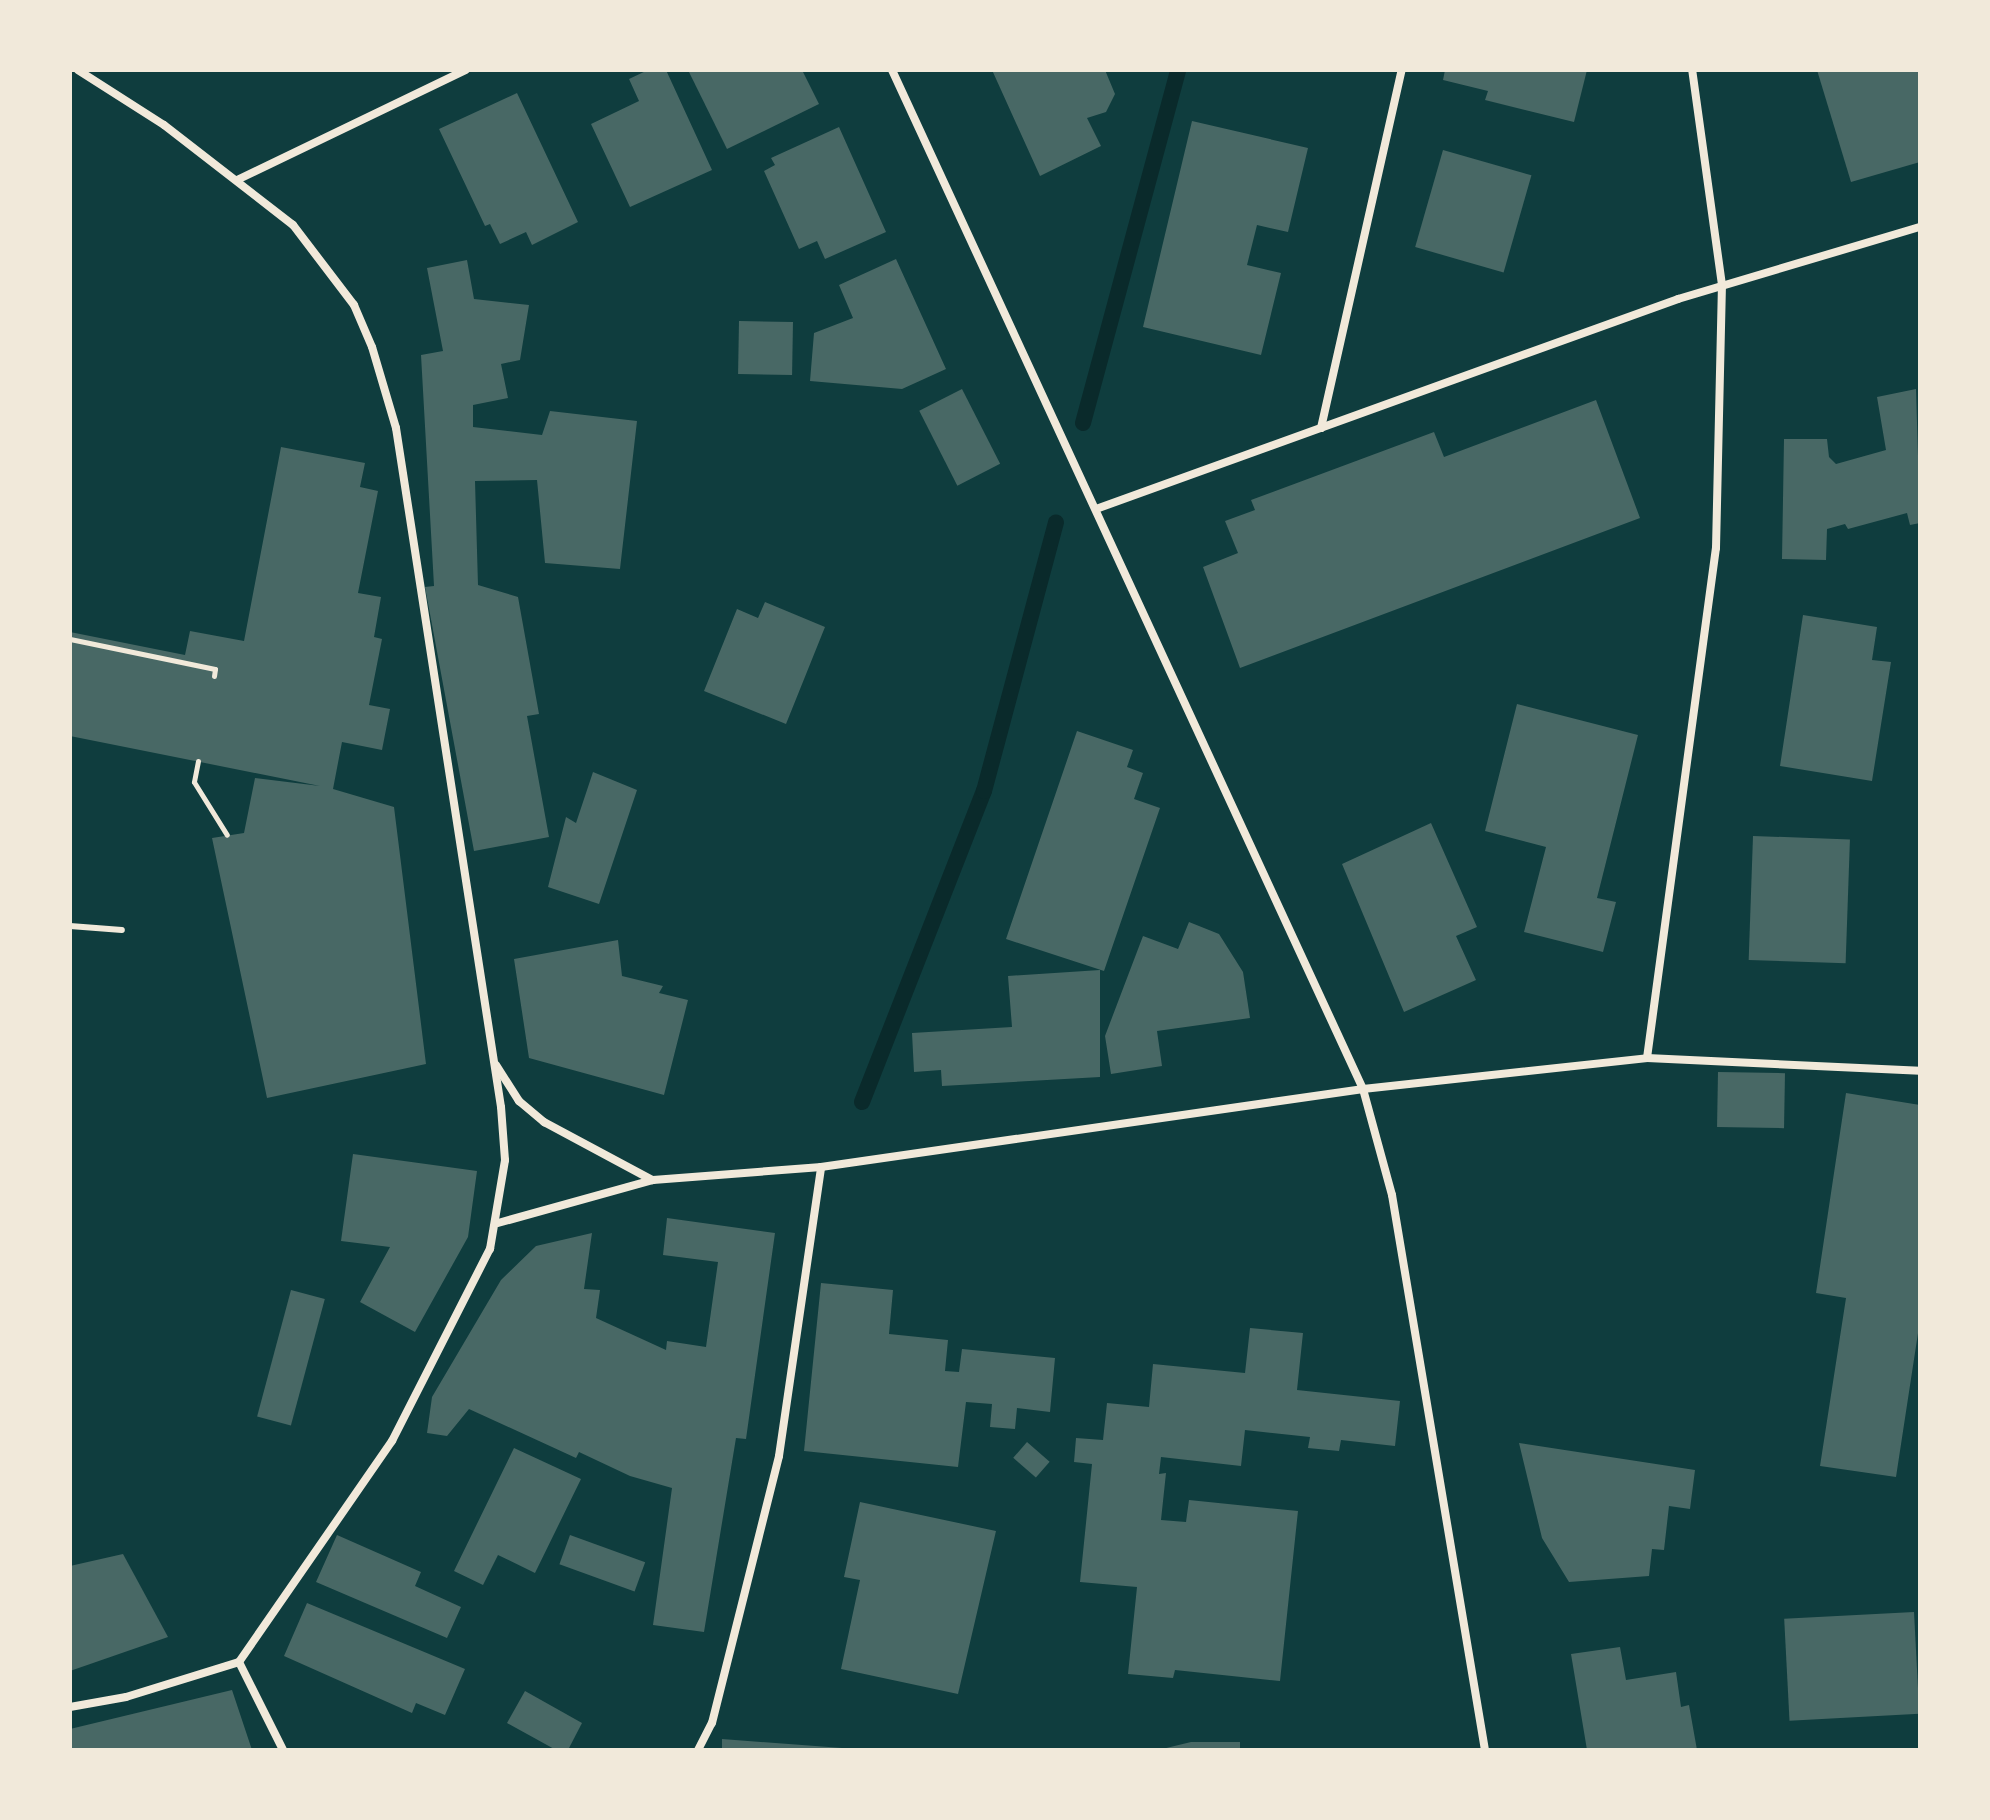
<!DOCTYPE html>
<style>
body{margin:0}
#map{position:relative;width:1990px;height:1820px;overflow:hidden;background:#0f3d3e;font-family:"Nunito Sans",sans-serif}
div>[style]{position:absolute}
.stream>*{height:16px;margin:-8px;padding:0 8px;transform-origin:8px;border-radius:8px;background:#0a2a2b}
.building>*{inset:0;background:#486865;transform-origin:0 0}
.path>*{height:5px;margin:-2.5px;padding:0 2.5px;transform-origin:2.5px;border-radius:2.5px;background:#f1e9da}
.service>*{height:6px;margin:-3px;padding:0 3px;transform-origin:3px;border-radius:3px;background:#f1e9da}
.minor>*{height:8px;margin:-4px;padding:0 4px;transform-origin:4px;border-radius:4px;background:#f1e9da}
span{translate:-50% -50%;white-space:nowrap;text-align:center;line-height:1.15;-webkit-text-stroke:8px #f1e9da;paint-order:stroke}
.frame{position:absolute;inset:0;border:72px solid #f1e9da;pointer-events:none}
</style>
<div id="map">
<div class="stream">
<div style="left:1083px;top:423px;width:366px;rotate:-74.9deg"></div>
<div style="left:862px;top:1102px;width:334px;rotate:-68.6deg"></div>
<div style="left:984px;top:791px;width:278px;rotate:-75deg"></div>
</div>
<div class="building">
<div style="clip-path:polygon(648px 70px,666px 70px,712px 170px,630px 207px,591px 124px,639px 101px,629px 79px)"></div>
<div style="clip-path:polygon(688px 70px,802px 70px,819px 104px,727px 149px)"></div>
<div style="clip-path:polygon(992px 70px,1105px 70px,1115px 94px,1106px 112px,1087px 118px,1101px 146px,1040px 176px)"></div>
<div style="clip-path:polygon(1445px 70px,1587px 70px,1574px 122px,1485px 100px,1488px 91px,1443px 80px)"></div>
<div style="clip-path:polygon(1817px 70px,1920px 70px,1920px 162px,1851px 182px)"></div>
<div style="clip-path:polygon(517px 93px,578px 222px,532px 245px,526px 232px,500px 244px,490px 224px,485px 226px,439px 129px)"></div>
<div style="clip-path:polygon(1192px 121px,1308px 148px,1288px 232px,1257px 225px,1247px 265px,1281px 273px,1261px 355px,1143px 327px)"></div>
<div style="clip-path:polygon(839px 127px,886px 232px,825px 259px,817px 241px,799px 249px,764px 171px,775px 165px,771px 158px)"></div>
<div style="left:1443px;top:150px;width:92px;height:101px;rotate:16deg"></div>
<div style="clip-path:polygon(896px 259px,946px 369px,902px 389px,810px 381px,814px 333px,853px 318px,839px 285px)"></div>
<div style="clip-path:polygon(467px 260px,474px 299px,529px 305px,520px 360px,501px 364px,508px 398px,473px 405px,473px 427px,542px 435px,550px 411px,637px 421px,620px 569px,545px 563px,537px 480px,475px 481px,478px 585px,518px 597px,539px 714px,527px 716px,549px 837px,474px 851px,425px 587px,434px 586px,421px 355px,443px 351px,427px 268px)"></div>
<div style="left:739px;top:321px;width:54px;height:53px;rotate:1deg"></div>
<div style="left:962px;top:389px;width:84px;height:48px;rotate:63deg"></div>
<div style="clip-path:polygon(1916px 389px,1920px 523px,1910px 525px,1907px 513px,1848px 529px,1845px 524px,1827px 529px,1826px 560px,1782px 559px,1784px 439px,1827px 439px,1829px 457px,1836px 464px,1886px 450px,1877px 397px)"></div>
<div style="clip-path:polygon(1596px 400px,1640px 518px,1240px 668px,1203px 567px,1238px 553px,1225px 521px,1255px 510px,1251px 500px,1434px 432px,1444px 457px)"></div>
<div style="clip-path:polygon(281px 447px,365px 463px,360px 487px,378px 491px,358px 593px,381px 597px,374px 637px,382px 639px,369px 705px,390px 709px,382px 750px,342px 742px,333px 789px,394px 807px,426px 1064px,267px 1098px,212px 838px,244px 833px,255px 778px,320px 786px,70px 736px,70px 632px,185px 655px,190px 631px,244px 641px)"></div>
<div style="clip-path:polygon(765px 602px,825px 627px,786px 724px,704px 691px,737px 609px,758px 618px)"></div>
<div style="clip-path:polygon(1803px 615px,1877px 627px,1872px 660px,1891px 662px,1872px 781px,1780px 766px)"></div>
<div style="clip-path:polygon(1517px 704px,1638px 735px,1597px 898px,1616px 902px,1603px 952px,1524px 932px,1546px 847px,1485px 831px)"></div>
<div style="clip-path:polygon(1077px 731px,1133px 750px,1127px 767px,1143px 773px,1134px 799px,1160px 808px,1104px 971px,1006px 939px)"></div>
<div style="clip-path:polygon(593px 772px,637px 790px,599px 904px,548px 887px,566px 817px,576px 823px)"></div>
<div style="clip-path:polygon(1431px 823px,1477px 927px,1456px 936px,1476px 980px,1404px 1012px,1342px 864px)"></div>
<div style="left:1753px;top:836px;width:97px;height:124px;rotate:2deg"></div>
<div style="clip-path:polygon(1189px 922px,1219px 934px,1243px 972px,1250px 1018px,1157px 1031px,1162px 1066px,1111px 1074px,1105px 1036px,1143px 936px,1178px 949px)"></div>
<div style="clip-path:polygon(618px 940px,622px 976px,663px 986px,659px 993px,688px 1000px,664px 1095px,529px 1058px,514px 959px)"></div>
<div style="clip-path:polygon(1100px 970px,1100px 1077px,942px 1086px,941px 1070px,914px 1072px,912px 1033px,1012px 1027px,1008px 976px)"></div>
<div style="left:1718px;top:1072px;width:67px;height:55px;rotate:1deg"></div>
<div style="clip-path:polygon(1846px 1093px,1920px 1105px,1920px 1320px,1896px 1477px,1820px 1466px,1846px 1298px,1816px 1293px)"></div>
<div style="clip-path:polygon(353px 1154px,477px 1171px,468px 1237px,415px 1332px,360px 1302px,390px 1247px,341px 1241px)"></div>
<div style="clip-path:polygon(667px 1218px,775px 1233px,746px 1439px,736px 1438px,704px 1632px,653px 1625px,672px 1488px,630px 1476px,579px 1452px,576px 1458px,469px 1409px,447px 1436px,427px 1433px,432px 1397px,501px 1280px,536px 1246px,592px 1233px,584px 1289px,600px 1290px,596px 1318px,666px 1350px,667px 1341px,706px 1347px,718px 1262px,663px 1255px)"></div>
<div style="clip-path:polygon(821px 1283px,893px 1290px,889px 1334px,948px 1340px,945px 1371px,959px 1372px,962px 1349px,1055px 1358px,1050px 1412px,1017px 1408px,1015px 1429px,990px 1427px,992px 1404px,966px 1402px,958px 1467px,804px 1451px)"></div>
<div style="left:291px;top:1290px;width:35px;height:131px;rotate:15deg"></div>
<div style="clip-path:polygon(1250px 1328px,1303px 1333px,1297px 1390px,1400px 1401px,1395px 1446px,1341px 1440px,1339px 1451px,1308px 1448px,1310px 1437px,1245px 1430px,1241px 1466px,1161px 1457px,1159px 1474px,1166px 1473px,1161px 1520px,1186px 1522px,1189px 1500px,1298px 1511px,1280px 1681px,1175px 1670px,1173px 1678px,1128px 1674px,1137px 1587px,1080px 1582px,1092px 1464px,1074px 1462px,1076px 1438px,1103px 1440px,1107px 1403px,1149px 1407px,1153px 1364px,1245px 1373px)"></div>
<div style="left:1027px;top:1442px;width:30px;height:21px;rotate:41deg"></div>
<div style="clip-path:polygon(1519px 1443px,1695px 1470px,1690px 1509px,1669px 1506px,1664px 1550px,1652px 1549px,1649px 1576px,1569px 1582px,1542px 1538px)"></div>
<div style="clip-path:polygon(514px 1448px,581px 1479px,535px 1573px,498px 1555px,483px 1585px,454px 1571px)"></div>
<div style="clip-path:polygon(860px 1502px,996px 1531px,958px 1694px,841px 1669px,860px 1580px,844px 1577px)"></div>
<div style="clip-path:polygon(337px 1535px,421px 1572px,415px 1586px,461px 1607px,447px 1638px,316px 1582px)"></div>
<div style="left:570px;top:1535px;width:80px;height:31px;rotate:20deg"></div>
<div style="clip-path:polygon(123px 1554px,168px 1637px,70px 1671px,70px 1566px)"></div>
<div style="clip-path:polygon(307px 1603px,465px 1669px,445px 1715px,416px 1703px,412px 1713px,284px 1656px)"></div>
<div style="left:1914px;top:1612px;width:102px;height:130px;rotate:87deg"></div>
<div style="clip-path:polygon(1620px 1647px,1626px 1680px,1676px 1672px,1681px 1707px,1689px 1705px,1697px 1750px,1587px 1750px,1571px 1654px)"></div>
<div style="clip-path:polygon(232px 1690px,252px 1750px,70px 1750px,70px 1729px)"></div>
<div style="clip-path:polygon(525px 1691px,582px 1723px,568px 1750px,556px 1750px,507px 1723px)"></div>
<div style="clip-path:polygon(722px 1739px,842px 1748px,842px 1750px,722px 1750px)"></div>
<div style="clip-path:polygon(1191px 1742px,1240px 1742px,1240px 1750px,1158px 1750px)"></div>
</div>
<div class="path">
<div style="left:70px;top:639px;width:148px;rotate:11.7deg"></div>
<div style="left:215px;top:669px;width:7px;rotate:98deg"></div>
<div style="left:198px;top:761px;width:21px;rotate:101deg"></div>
<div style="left:194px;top:782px;width:62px;rotate:58.1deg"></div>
</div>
<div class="service">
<div style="left:70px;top:926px;width:52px;rotate:4.4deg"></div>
</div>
<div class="minor">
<div style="left:892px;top:70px;width:1123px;rotate:65.19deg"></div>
<div style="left:1363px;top:1089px;width:110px;rotate:74.7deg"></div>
<div style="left:1392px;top:1195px;width:563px;rotate:80.49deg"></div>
<div style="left:237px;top:180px;width:254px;rotate:-25.7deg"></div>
<div style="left:1321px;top:428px;width:367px;rotate:-77.3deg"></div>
<div style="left:1096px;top:509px;width:619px;rotate:-19.84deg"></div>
<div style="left:1678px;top:299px;width:252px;rotate:-16.6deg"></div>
<div style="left:1647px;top:1058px;width:515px;rotate:-82.3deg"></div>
<div style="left:1716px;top:548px;width:263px;rotate:-88.7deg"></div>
<div style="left:1722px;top:285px;width:217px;rotate:-97.9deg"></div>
<div style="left:496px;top:1065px;width:43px;rotate:57.4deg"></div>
<div style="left:519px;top:1101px;width:33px;rotate:40deg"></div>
<div style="left:544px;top:1122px;width:123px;rotate:28.2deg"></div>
<div style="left:498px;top:1223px;width:161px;rotate:-15.5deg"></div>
<div style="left:653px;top:1180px;width:169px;rotate:-4.4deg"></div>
<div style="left:821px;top:1167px;width:548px;rotate:-8.19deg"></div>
<div style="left:1363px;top:1089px;width:286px;rotate:-6.2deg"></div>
<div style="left:1647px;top:1058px;width:273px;rotate:2.7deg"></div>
<div style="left:239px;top:1662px;width:98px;rotate:63.4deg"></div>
<div style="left:70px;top:1707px;width:57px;rotate:-10.1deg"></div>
<div style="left:126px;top:1697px;width:118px;rotate:-17.2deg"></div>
<div style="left:239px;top:1662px;width:269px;rotate:-55.3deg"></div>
<div style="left:392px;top:1441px;width:216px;rotate:-63deg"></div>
<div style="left:490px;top:1249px;width:90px;rotate:-80.4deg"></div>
<div style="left:505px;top:1160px;width:53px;rotate:-94.3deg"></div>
<div style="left:501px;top:1107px;width:687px;rotate:-98.79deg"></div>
<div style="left:396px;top:428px;width:84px;rotate:-106.5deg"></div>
<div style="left:372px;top:347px;width:46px;rotate:-113.2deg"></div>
<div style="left:354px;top:305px;width:101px;rotate:-127.3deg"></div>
<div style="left:293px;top:225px;width:163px;rotate:-142.2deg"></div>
<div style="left:164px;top:125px;width:102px;rotate:-147.4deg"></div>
<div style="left:698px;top:1750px;width:30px;rotate:-63deg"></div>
<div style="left:712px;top:1723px;width:275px;rotate:-75.9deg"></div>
<div style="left:779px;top:1456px;width:292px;rotate:-81.7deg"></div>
</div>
<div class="frame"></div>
</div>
